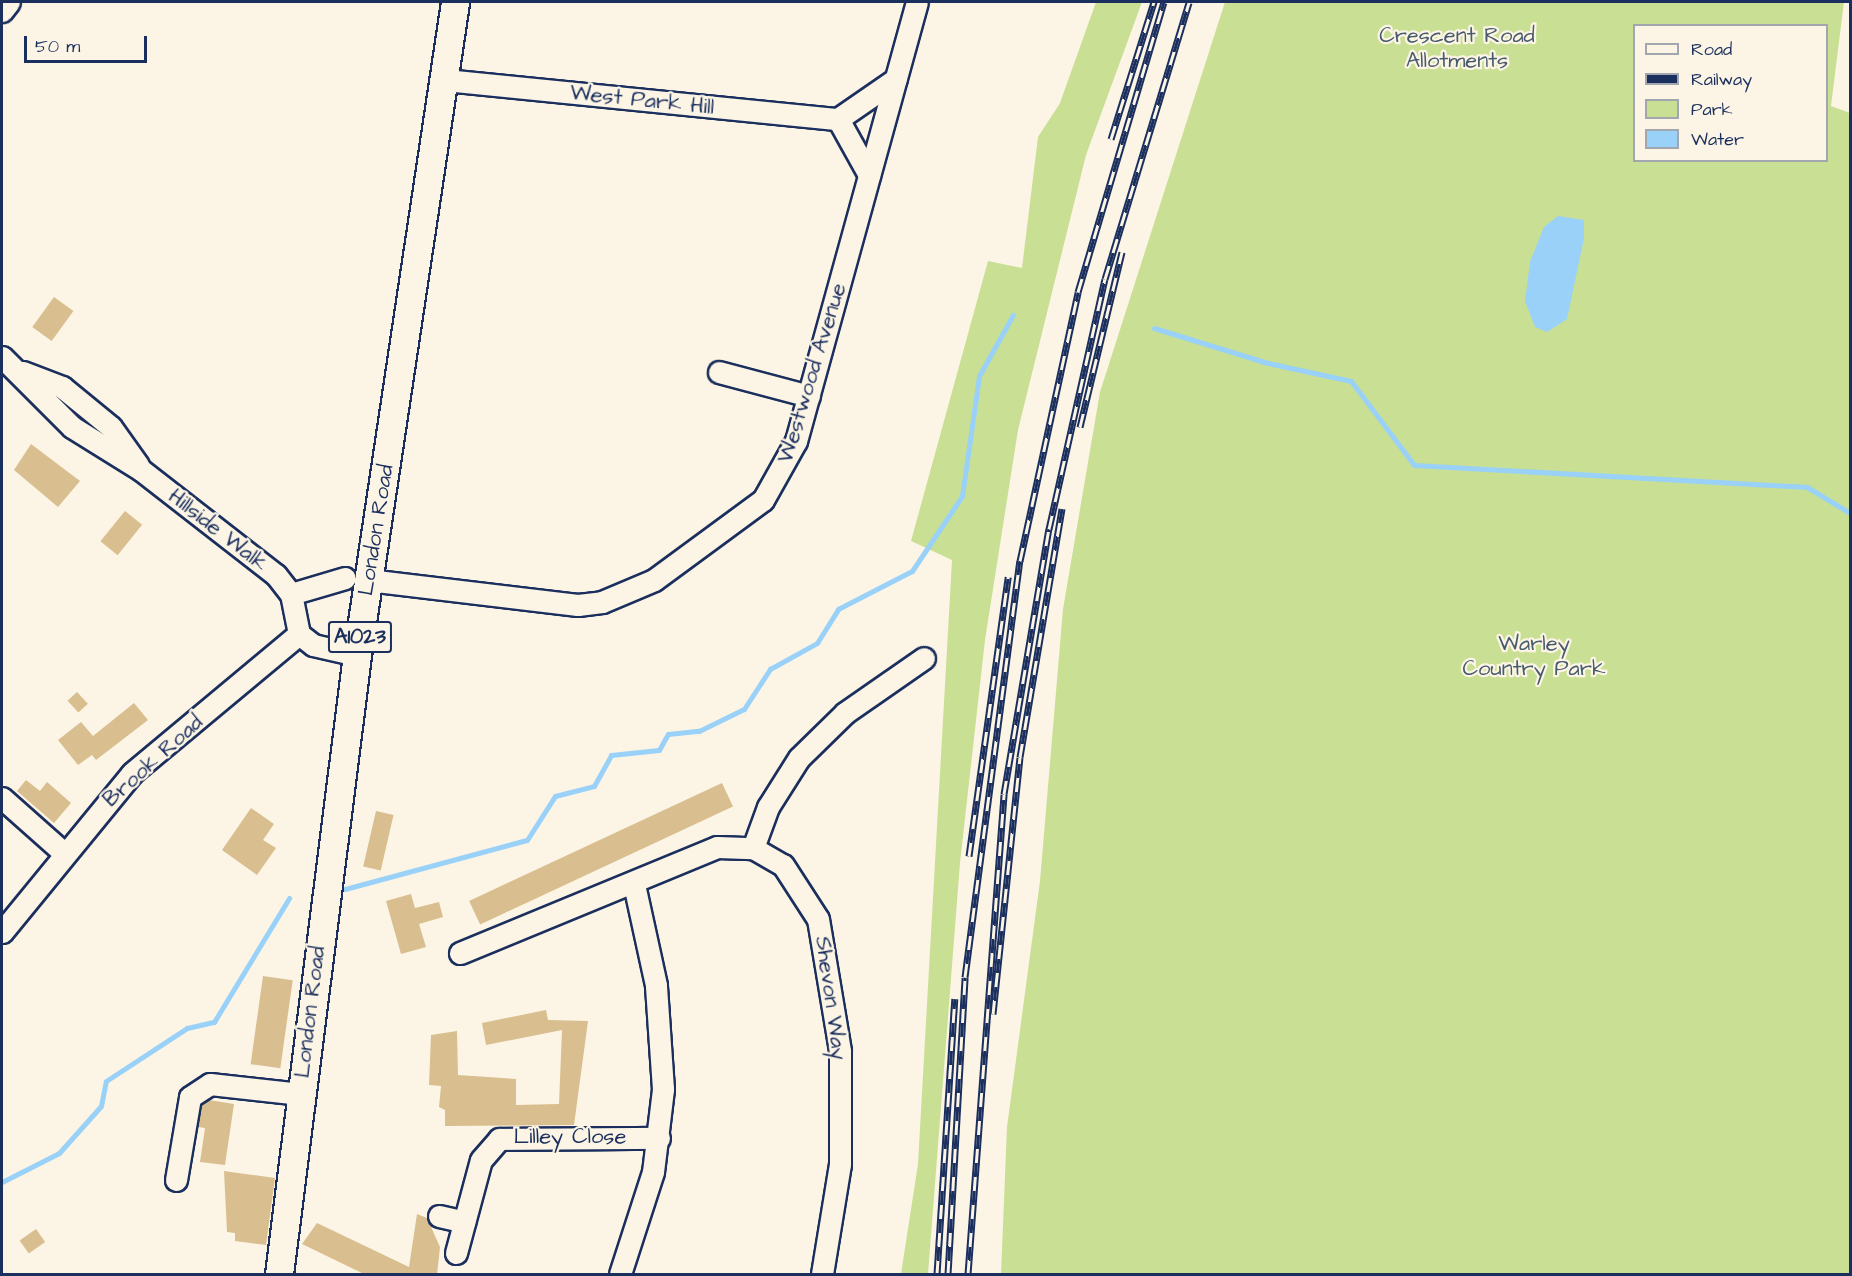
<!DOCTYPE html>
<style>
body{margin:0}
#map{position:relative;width:1852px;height:1276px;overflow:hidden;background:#fcf5e5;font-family:"Architects Daughter",sans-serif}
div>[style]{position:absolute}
.green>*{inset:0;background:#c9df94}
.water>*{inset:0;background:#99d1f8}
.stream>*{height:5px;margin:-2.5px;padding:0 2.5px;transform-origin:2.5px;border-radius:2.5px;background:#99d1f8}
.building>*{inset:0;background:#d9be8f;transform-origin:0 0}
.roads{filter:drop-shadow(2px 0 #1b2f5e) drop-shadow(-2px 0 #1b2f5e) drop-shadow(0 2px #1b2f5e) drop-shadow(0 -2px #1b2f5e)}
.minor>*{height:21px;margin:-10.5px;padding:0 10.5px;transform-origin:10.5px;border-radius:10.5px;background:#fcf5e5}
.major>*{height:27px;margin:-13.5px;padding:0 13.5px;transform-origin:13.5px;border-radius:13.5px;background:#fcf5e5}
.rail>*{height:7px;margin-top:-3.5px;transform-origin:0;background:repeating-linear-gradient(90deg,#fcf5e5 0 14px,#1b2f5e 0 28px);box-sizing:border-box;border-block:2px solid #1b2f5e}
span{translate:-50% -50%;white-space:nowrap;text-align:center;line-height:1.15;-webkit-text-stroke:4.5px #fcf5e5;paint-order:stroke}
.shield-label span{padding:2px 4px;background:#fcf5e5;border:2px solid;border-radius:4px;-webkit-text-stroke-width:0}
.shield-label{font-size:21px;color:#1b2f5e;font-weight:700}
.park-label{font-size:22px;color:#465b6c}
.street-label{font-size:22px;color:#1b2f5e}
.frame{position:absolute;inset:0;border:3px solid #1b2f5e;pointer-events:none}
.legend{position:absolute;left:1633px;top:24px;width:195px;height:138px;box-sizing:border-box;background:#fcf5e5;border:2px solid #a2a6af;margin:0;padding:8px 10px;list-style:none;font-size:18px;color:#1b2f5e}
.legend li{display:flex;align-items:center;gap:12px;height:30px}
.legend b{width:30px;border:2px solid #a2a6af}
.scale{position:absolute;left:24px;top:36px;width:123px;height:27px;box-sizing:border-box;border:3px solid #1b2f5e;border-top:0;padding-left:8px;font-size:18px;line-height:21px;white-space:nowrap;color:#1b2f5e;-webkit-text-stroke:4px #fcf5e5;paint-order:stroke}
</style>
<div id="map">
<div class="green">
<div style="clip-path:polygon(1096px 2px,1142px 2px,1086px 155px,1018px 430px,985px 640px,960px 863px,928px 1274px,901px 1274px,918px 1164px,952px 560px,911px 541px,988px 261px,1022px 268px,1038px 137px,1060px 103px)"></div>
<div style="clip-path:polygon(evenodd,1225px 2px,1844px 2px,1831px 106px,1850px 113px,1850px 1274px,1001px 1274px,1007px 1127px,1040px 881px,1063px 609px,1100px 392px,1225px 2px,1634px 26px,1826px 26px,1826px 160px,1634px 160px,1634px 26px)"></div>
</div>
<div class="water">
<div style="clip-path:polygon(1558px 216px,1584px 220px,1584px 238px,1567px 319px,1547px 332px,1535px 327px,1525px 301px,1530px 262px,1544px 227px)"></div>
</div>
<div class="stream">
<div style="left:1154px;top:328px;width:119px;rotate:17.1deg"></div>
<div style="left:1268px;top:363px;width:85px;rotate:12.2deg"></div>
<div style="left:1351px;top:381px;width:105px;rotate:53.1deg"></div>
<div style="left:1414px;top:465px;width:394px;rotate:3.2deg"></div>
<div style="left:1807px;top:487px;width:50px;rotate:31.2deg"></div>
<div style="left:345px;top:889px;width:188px;rotate:-15.1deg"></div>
<div style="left:527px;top:840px;width:52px;rotate:-57.5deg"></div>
<div style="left:555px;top:796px;width:40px;rotate:-14.4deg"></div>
<div style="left:594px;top:786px;width:35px;rotate:-61deg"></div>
<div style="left:611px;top:755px;width:48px;rotate:-5.9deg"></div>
<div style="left:659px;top:750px;width:18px;rotate:-61deg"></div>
<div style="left:668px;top:734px;width:31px;rotate:-6deg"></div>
<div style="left:699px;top:731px;width:50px;rotate:-26.1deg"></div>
<div style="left:744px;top:709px;width:48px;rotate:-57deg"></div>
<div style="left:770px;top:669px;width:54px;rotate:-29deg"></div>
<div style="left:817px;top:643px;width:40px;rotate:-58deg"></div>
<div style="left:838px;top:609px;width:83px;rotate:-27.2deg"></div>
<div style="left:912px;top:571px;width:90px;rotate:-56.3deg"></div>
<div style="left:962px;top:496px;width:121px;rotate:-81.9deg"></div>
<div style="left:979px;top:376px;width:70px;rotate:-60.9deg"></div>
<div style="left:2px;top:1182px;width:64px;rotate:-27deg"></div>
<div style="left:59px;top:1153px;width:63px;rotate:-48.2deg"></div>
<div style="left:101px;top:1106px;width:25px;rotate:-79deg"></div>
<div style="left:106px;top:1081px;width:97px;rotate:-33.2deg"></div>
<div style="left:187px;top:1028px;width:28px;rotate:-13deg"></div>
<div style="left:214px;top:1022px;width:145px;rotate:-58.8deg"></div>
</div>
<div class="building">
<div style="left:54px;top:297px;width:24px;height:37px;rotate:36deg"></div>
<div style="clip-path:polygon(31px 444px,80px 481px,58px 507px,14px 470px)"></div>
<div style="left:125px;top:511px;width:22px;height:39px;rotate:39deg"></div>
<div style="left:77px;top:692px;width:16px;height:13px;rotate:47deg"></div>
<div style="clip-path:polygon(134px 703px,148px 720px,96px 760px,92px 755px,78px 765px,58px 740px,81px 722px,93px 736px)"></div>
<div style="clip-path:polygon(26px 780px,40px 791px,47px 782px,71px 803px,54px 823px,17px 791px)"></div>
<div style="left:722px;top:783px;width:26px;height:279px;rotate:65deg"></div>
<div style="clip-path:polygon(251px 808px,274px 824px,263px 840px,276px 848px,257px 875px,222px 850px)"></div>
<div style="left:376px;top:811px;width:18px;height:57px;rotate:13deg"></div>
<div style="clip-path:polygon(411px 894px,415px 908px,439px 902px,443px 917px,419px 924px,426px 947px,401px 954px,386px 901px)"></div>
<div style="left:263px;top:976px;width:30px;height:89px;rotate:8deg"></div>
<div style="clip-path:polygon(546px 1010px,548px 1020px,588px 1021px,574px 1125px,445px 1126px,445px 1110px,439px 1107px,441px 1086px,429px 1085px,431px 1035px,457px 1031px,458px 1075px,516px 1079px,516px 1105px,559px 1104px,562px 1030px,486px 1045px,482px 1023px)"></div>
<div style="clip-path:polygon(209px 1100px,234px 1104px,225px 1165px,200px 1162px,205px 1128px,198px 1127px,202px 1105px)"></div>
<div style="clip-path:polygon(224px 1171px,275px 1178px,266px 1245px,235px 1241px,235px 1233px,227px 1232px)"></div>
<div style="clip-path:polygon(417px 1214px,427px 1218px,440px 1247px,437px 1275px,366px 1275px,302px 1244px,317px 1223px,409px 1267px)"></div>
<div style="left:36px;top:1229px;width:16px;height:20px;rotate:55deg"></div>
</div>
<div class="roads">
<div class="minor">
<div style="left:2px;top:11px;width:11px;rotate:-52deg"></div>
<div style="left:445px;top:80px;width:395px;rotate:5.7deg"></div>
<div style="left:838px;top:119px;width:70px;rotate:-34.6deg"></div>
<div style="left:838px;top:119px;width:64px;rotate:61deg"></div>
<div style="left:2px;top:357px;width:99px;rotate:45deg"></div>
<div style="left:72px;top:427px;width:81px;rotate:31.9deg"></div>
<div style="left:141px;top:470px;width:171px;rotate:37.9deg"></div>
<div style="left:276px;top:575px;width:24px;rotate:52deg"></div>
<div style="left:23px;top:372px;width:42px;rotate:21deg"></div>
<div style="left:62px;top:387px;width:63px;rotate:39.2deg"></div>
<div style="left:111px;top:427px;width:47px;rotate:54.6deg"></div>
<div style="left:719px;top:372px;width:93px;rotate:14.9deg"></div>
<div style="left:368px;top:580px;width:211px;rotate:6.8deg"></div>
<div style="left:578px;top:605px;width:24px;rotate:-7deg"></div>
<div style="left:602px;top:602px;width:56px;rotate:-22.9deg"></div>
<div style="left:654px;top:580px;width:135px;rotate:-36.3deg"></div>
<div style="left:763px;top:500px;width:68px;rotate:-60.8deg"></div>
<div style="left:796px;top:441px;width:455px;rotate:-74.6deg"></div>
<div style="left:299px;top:634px;width:41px;rotate:-101.3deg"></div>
<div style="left:291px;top:594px;width:56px;rotate:-16.5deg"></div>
<div style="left:2px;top:798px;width:84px;rotate:41.6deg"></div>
<div style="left:753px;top:848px;width:44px;rotate:-69.9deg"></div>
<div style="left:768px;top:807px;width:58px;rotate:-57.7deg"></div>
<div style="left:799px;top:758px;width:64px;rotate:-44.4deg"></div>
<div style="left:845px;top:713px;width:96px;rotate:-34.8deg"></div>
<div style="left:2px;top:932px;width:205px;rotate:-50.7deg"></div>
<div style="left:132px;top:773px;width:217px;rotate:-39.8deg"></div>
<div style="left:299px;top:634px;width:18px;rotate:38deg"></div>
<div style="left:313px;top:645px;width:45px;rotate:12.8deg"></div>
<div style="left:460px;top:953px;width:278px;rotate:-22.4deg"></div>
<div style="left:717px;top:847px;width:36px;rotate:2deg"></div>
<div style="left:753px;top:848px;width:34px;rotate:30deg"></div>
<div style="left:783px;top:865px;width:64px;rotate:57.1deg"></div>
<div style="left:818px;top:919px;width:134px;rotate:80.5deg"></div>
<div style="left:840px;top:1051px;width:113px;rotate:90deg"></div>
<div style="left:840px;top:1164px;width:111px;rotate:99.3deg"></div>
<div style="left:176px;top:1180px;width:84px;rotate:-80.4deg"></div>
<div style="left:190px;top:1097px;width:24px;rotate:-33deg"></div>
<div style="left:210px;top:1084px;width:91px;rotate:6.3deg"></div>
<div style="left:439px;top:1216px;width:26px;rotate:13deg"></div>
<div style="left:456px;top:1253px;width:96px;rotate:-75deg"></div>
<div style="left:481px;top:1160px;width:28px;rotate:-49deg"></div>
<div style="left:499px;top:1139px;width:160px;rotate:-0.4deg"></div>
<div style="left:620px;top:1274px;width:107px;rotate:-72.1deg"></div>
<div style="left:653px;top:1172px;width:84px;rotate:-83.1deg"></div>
<div style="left:663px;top:1089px;width:104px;rotate:-93.9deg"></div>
<div style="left:656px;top:985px;width:103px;rotate:-102.3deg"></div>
</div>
<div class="major">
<div style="left:279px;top:1274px;width:624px;rotate:-82.82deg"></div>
<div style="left:357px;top:655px;width:660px;rotate:-81.46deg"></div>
</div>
</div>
<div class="rail">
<div style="left:1111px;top:139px;width:144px;rotate:-72.6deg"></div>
<div style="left:1080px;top:427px;width:180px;rotate:-76.5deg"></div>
<div style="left:969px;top:856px;width:282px;rotate:-82deg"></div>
<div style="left:993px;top:1014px;width:258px;rotate:-84deg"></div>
<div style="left:1020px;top:757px;width:252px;rotate:-80.4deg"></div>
<div style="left:937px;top:1274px;width:276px;rotate:-86.3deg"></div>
<div style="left:948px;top:1274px;width:297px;rotate:-86.7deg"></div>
<div style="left:965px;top:977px;width:420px;rotate:-82.5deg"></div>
<div style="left:1020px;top:561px;width:275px;rotate:-77.8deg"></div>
<div style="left:1078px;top:292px;width:302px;rotate:-73.5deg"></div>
<div style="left:968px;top:1274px;width:481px;rotate:-85.7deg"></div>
<div style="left:1004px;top:794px;width:269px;rotate:-80.4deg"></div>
<div style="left:1049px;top:529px;width:256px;rotate:-77.4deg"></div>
<div style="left:1105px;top:279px;width:289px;rotate:-73.1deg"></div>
</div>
<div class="shield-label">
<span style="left:360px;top:637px">A1023</span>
</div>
<div class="park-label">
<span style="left:1457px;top:48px">Crescent Road<br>Allotments</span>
<span style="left:1534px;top:656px">Warley<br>Country Park</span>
</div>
<div class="street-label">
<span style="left:642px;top:100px;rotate:6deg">West Park Hill</span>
<span style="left:812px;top:373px;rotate:-73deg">Westwood Avenue</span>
<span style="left:218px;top:530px;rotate:38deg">Hillside Walk</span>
<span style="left:376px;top:530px;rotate:-81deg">London Road</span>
<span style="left:153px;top:761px;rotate:-42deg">Brook Road</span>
<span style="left:831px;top:998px;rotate:82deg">Shevon Way</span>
<span style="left:310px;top:1012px;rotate:-83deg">London Road</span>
<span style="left:570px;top:1137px">Lilley Close</span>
</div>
<div class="frame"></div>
<ul class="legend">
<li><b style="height:8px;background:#fcf5e5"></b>Road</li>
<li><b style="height:8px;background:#1b2f5e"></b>Railway</li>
<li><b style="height:16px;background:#c9df94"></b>Park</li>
<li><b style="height:16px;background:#99d1f8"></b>Water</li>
</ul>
<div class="scale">50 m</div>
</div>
